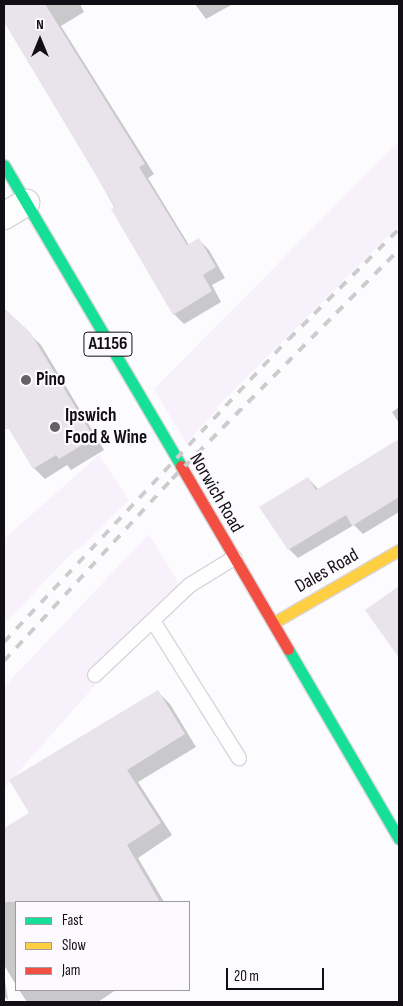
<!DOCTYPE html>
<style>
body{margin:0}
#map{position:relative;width:403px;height:1006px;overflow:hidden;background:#fcfbfd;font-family:"Sofia Sans Condensed",sans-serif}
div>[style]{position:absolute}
.green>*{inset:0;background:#f7f1fc}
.shadow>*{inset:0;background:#0003}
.building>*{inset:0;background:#e9e4ec}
.roads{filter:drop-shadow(1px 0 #d9d6db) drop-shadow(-1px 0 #d9d6db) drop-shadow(0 1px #d9d6db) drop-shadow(0 -1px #d9d6db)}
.lane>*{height:14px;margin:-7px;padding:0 7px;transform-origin:7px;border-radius:7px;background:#fffeff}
.street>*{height:26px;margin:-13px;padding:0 13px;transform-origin:13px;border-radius:13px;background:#fffeff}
.fast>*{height:11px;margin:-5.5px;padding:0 5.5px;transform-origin:5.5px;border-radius:5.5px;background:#16e098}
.slow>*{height:11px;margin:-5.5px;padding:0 5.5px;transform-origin:5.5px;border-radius:5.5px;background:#ffcf43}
.jam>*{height:11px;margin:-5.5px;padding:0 5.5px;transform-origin:5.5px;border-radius:5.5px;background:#f24e42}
.rail>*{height:4px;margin-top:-2px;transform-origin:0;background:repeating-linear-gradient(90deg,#cdcccd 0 9px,transparent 0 18px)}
.dots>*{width:14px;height:14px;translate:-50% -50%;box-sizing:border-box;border:2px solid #fcfafe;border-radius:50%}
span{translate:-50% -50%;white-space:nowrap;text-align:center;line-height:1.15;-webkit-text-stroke:4.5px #fcfafe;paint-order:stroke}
.shield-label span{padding:1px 4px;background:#fcfafe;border:1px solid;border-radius:4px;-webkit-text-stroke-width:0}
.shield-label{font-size:18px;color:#120e16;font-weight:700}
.poi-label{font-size:19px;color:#120e16;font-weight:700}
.left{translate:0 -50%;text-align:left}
.street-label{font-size:19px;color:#120e16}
.frame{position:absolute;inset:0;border:5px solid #120e16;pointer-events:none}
.legend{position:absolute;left:15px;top:901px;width:175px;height:90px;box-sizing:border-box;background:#fcfafe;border:1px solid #9e9ca1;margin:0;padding:6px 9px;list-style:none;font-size:15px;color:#120e16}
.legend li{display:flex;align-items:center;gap:10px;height:25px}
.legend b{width:25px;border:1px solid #9e9ca1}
.north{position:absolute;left:15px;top:15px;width:50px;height:50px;-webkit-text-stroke:4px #fcfafe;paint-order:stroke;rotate:0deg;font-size:14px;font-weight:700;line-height:20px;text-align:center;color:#120e16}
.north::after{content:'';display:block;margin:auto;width:18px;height:22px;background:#120e16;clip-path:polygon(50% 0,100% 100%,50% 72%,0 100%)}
.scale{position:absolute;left:226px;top:968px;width:98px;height:22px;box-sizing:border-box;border:2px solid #120e16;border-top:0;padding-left:6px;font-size:15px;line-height:18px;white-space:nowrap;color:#120e16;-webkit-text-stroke:4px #fcfafe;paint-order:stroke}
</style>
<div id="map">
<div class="green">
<div style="clip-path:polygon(399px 141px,399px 225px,217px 407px,218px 409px,186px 443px,154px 389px)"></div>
<div style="clip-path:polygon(99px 455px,129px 500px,85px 544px,72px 553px,4px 624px,4px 539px)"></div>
<div style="clip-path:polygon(149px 534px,179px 584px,178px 592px,4px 788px,4px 687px)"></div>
</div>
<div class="shadow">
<div style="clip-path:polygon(4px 4px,80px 4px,84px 12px,61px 26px,154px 174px,148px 178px,189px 245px,199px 240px,209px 250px,225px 278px,212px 285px,221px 302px,184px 324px,174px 314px,4px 10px)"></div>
<div style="clip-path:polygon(195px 4px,233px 4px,206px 19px)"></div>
<div style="clip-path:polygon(4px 309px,41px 345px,104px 450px,71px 470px,67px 465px,45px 479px,34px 468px,4px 419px)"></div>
<div style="clip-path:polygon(399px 407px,399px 423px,392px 412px)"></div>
<div style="clip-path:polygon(399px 441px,399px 512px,363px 534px,354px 525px,298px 558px,289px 549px,308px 478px,319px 490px)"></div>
<div style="clip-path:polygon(399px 587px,399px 654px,367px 610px)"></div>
<div style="clip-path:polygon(158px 692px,170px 704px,196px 747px,138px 782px,172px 835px,138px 858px,164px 902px,16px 902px,16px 985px,4px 965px,4px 830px,30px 813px)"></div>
<div style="clip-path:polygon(4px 973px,8px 1000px,4px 996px)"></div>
<div style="clip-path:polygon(19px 990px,116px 990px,98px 1002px,27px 1002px)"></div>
</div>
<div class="building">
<div style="clip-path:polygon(4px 4px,45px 4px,145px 164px,139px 167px,187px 245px,199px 238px,216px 267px,203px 275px,212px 291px,173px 315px,111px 209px,115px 207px,4px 22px)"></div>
<div style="clip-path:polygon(4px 308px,30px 332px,94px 438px,59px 459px,56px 455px,33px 469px,9px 429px,4px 429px)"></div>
<div style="clip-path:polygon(399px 439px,399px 497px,352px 526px,346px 515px,288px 550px,259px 507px,308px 477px,316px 490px)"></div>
<div style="clip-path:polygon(399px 586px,399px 658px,365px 610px)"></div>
<div style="clip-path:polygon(158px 690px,185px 734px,127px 770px,161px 823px,127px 845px,160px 902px,4px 902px,4px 828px,29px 813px,9px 780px)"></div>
</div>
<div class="roads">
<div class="lane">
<div style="left:153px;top:621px;width:162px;rotate:57.9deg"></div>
<div style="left:95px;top:675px;width:131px;rotate:-43.5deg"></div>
<div style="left:190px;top:585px;width:52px;rotate:-31.5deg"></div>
</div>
<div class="street">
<div style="left:4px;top:216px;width:26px;rotate:-31deg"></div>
</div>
<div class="fast">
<div style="left:4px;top:165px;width:349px;rotate:59.5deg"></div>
<div style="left:288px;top:649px;width:220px;rotate:59.7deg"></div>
</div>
<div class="slow">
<div style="left:273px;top:623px;width:146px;rotate:-30.1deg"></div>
</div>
<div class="jam">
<div style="left:181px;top:466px;width:212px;rotate:59.7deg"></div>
</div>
</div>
<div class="rail">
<div style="left:4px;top:642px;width:416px;rotate:-46.8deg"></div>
<div style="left:289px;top:339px;width:156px;rotate:-45deg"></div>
<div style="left:4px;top:661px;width:248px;rotate:-47.3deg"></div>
<div style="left:172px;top:479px;width:322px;rotate:-45.3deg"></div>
</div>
<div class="dots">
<div style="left:26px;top:380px;background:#646167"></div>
<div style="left:55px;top:427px;background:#646167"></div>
</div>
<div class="shield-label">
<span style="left:108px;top:344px">A1156</span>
</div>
<div class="poi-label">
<span class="left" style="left:36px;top:380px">Pino</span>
<span class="left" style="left:65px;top:427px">Ipswich<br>Food &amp; Wine</span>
</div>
<div class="street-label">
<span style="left:216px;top:493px;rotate:60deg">Norwich Road</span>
<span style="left:327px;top:571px;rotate:-30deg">Dales Road</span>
</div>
<div class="frame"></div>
<ul class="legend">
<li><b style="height:6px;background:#16e098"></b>Fast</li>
<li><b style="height:6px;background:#ffcf43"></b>Slow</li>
<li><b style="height:6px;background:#f24e42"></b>Jam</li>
</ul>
<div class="north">N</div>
<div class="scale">20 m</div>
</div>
